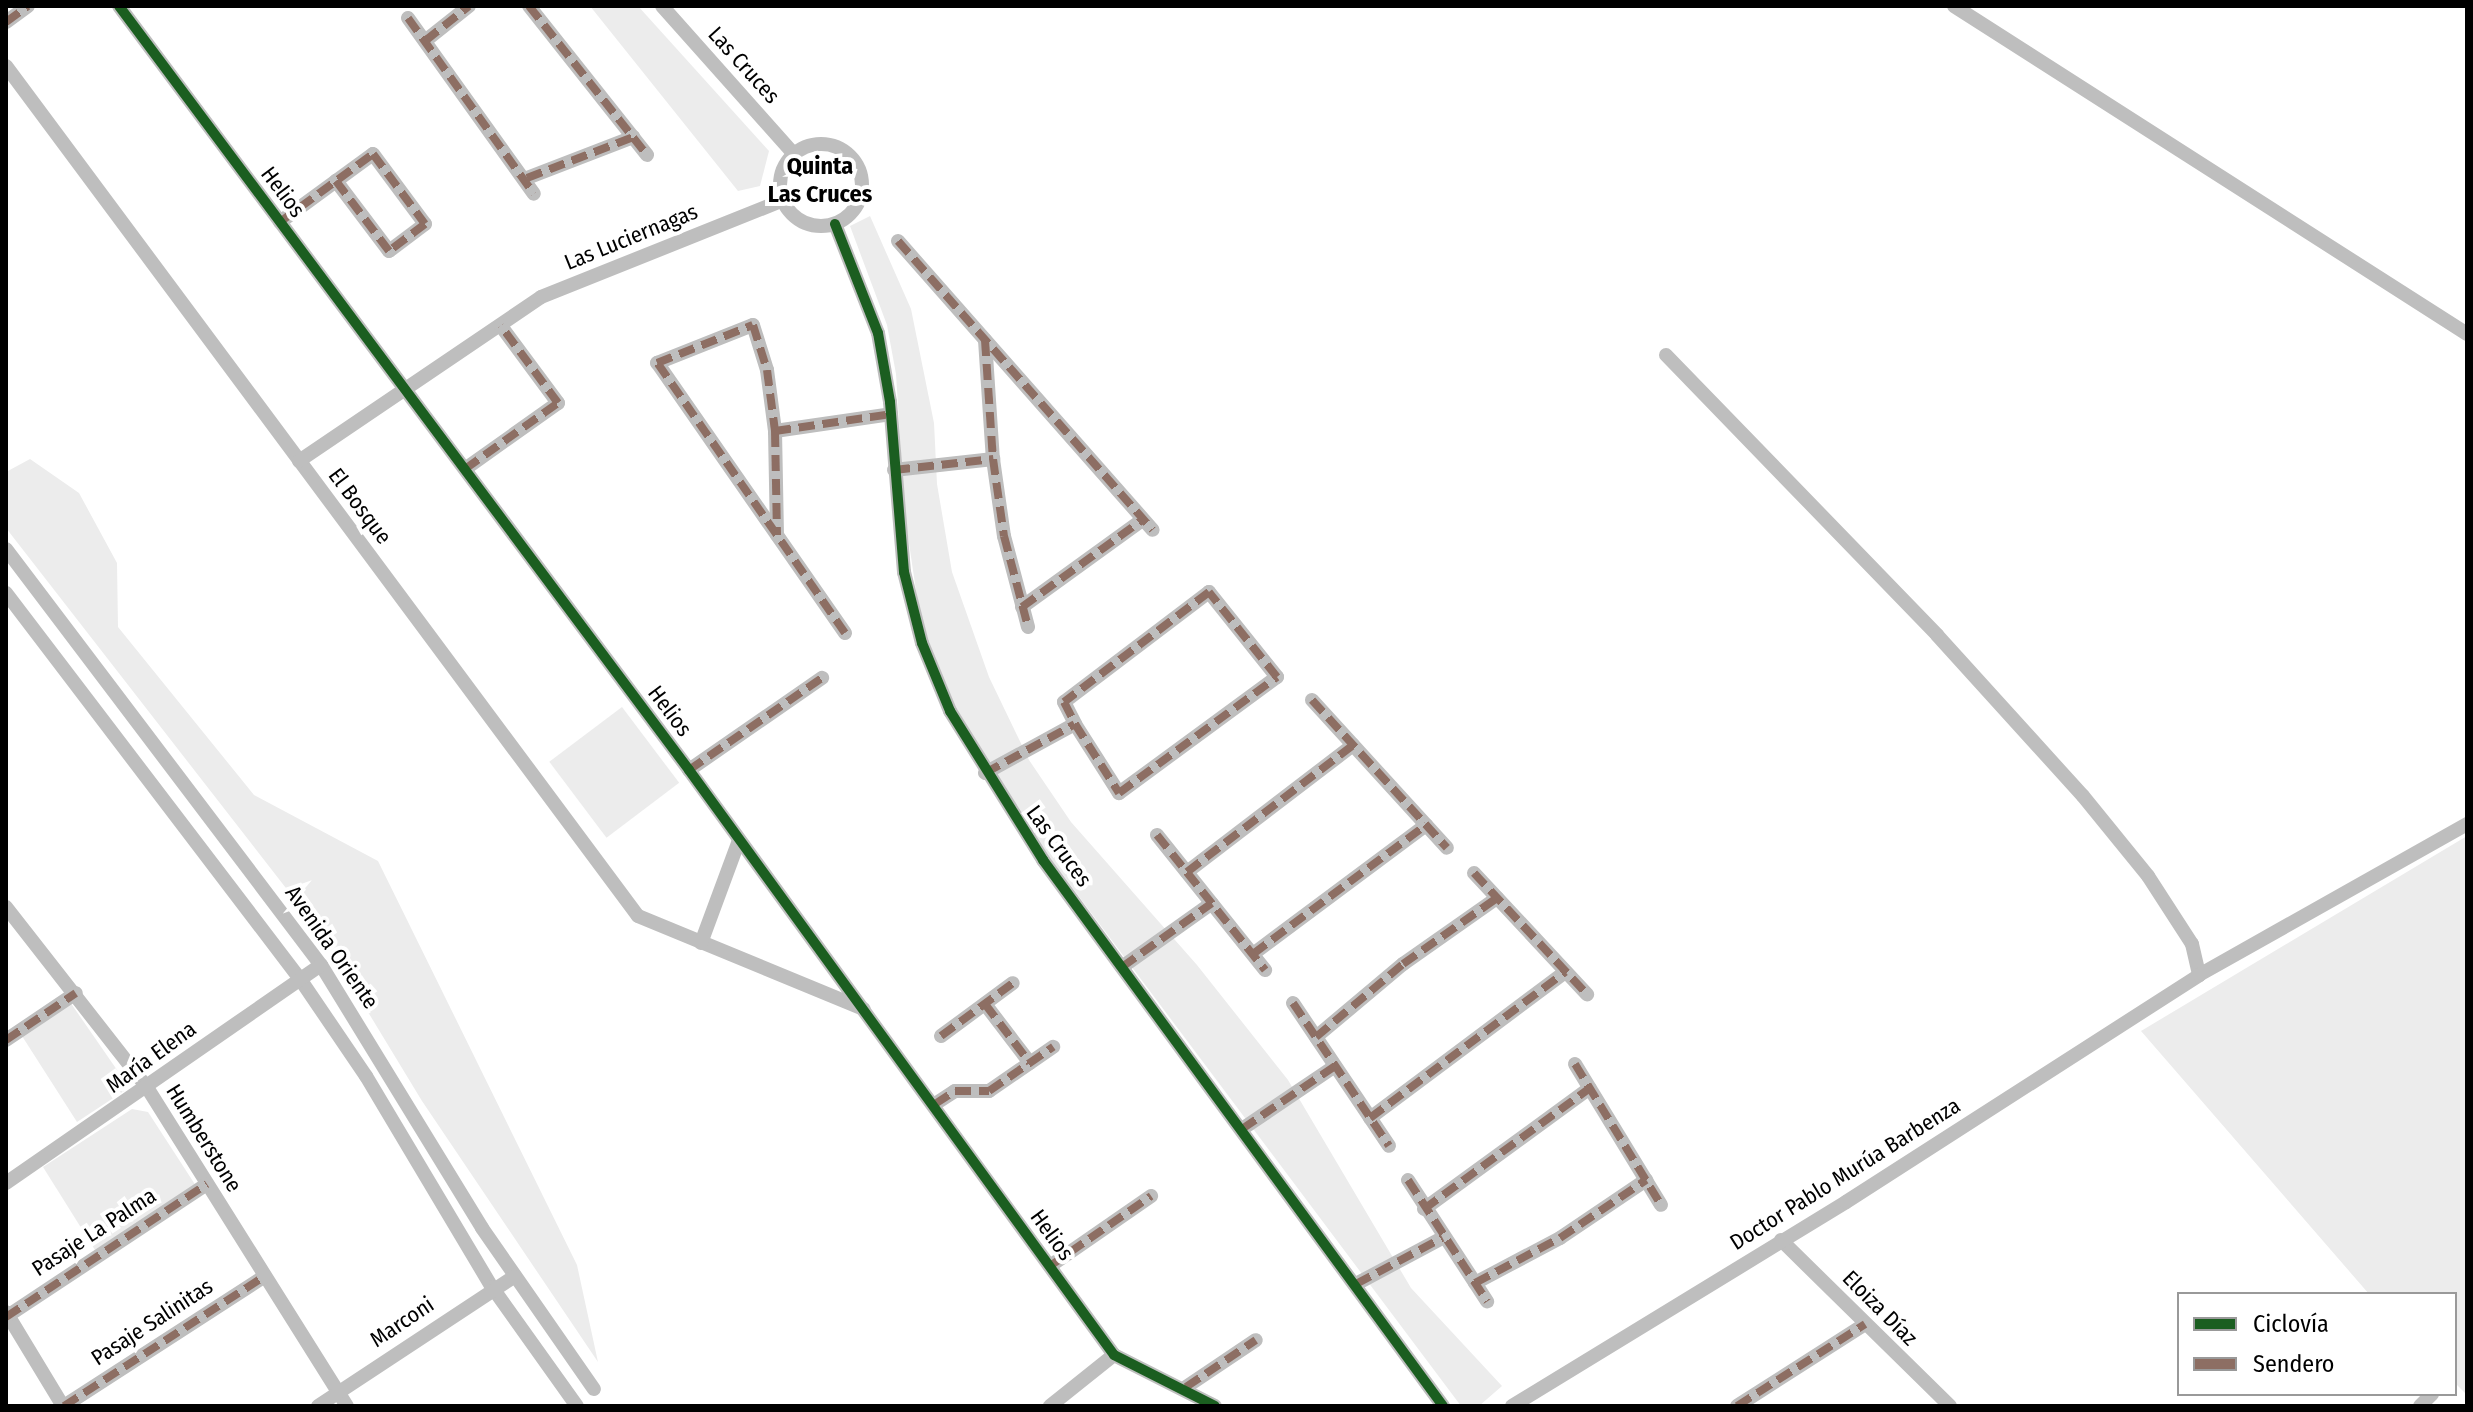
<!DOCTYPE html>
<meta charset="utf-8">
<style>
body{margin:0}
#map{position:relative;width:2473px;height:1412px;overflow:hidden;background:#fff;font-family:"Fira Sans Condensed",sans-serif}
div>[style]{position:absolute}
.green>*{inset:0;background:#ececec;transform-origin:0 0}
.street>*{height:14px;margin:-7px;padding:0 7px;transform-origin:7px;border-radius:7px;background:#bebebe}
.street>.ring{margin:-7px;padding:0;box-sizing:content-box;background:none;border:14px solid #bebebe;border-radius:50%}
.quiet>*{height:8px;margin-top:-4px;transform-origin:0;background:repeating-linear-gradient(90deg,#8d6e63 0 16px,transparent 0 24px)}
.cycleway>*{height:10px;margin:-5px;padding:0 5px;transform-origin:5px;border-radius:5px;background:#1b5e20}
span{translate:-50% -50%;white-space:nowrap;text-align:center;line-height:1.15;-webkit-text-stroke:8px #fff;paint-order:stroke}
.street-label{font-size:22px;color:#000}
.neighbourhood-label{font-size:24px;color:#000;font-weight:700}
.frame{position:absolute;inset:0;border:8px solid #000;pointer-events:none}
.legend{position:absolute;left:2177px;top:1292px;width:280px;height:104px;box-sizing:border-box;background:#fff;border:2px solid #999;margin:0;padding:10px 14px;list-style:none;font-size:24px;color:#000}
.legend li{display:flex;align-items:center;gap:16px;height:40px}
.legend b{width:40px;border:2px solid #999}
</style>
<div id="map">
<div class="green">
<div style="clip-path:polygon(590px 6px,638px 6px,769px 151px,760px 186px,738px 191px)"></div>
<div style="clip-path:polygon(870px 216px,911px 309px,934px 423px,937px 484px,952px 572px,989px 677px,1029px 760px,1071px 822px,1197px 965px,1288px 1080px,1411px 1288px,1502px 1386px,1479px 1406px,1461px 1406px,1044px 850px,972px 741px,941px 678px,919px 611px,905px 516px,896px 374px,887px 325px,850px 226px)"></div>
<div style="clip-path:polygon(30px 459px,79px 493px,117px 563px,118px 627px,254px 795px,378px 861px,577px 1265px,598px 1362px,422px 1101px,317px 928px,6px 528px,6px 472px)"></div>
<div style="left:622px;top:707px;width:95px;height:91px;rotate:53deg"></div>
<div style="clip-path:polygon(2467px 836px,2467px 1395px,2455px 1383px,2455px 1294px,2369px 1294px,2141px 1031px)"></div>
<div style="clip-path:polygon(70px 1002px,124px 1080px,124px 1091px,77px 1122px,22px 1036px)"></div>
<div style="clip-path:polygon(132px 1109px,148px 1112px,196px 1186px,95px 1250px,43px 1167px)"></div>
</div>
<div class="street">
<div style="left:119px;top:6px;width:953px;rotate:53.27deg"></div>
<div style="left:689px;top:770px;width:723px;rotate:54deg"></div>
<div style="left:1114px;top:1355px;width:113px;rotate:26.8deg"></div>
<div style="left:529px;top:6px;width:190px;rotate:51.6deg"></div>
<div style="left:662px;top:6px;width:198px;rotate:48.3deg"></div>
<div style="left:1954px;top:6px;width:609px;rotate:32.59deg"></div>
<div style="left:408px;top:18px;width:216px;rotate:54.4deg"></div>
<div style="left:6px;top:22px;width:27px;rotate:-36deg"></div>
<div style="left:425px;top:41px;width:56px;rotate:-38.5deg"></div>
<div style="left:6px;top:66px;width:1059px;rotate:53.37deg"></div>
<div style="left:638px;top:916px;width:244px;rotate:22.4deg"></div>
<div class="ring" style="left:780px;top:144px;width:68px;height:68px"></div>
<div style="left:527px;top:178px;width:114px;rotate:-21.1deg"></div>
<div style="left:280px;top:222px;width:115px;rotate:-36.2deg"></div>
<div style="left:373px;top:154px;width:87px;rotate:53.4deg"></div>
<div style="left:425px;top:224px;width:45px;rotate:143.1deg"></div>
<div style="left:389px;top:251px;width:88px;rotate:-127.1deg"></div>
<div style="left:835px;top:224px;width:117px;rotate:68.5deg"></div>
<div style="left:878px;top:333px;width:70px;rotate:80.1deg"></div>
<div style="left:890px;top:402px;width:171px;rotate:85.3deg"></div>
<div style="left:904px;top:572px;width:73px;rotate:75.8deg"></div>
<div style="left:922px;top:643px;width:74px;rotate:67.6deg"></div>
<div style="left:950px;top:711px;width:176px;rotate:58deg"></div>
<div style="left:1043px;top:860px;width:677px;rotate:53.77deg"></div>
<div style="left:898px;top:241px;width:385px;rotate:48.6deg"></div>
<div style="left:985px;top:340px;width:119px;rotate:86.2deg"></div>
<div style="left:1666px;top:355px;width:390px;rotate:45.9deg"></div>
<div style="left:1937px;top:635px;width:217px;rotate:47.8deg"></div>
<div style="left:2083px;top:796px;width:103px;rotate:50.9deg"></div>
<div style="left:2148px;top:876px;width:81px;rotate:57.1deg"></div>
<div style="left:2192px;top:944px;width:32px;rotate:77deg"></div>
<div style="left:775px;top:431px;width:104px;rotate:88.9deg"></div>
<div style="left:299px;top:461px;width:292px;rotate:-34.1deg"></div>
<div style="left:541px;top:297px;width:261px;rotate:-21.8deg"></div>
<div style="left:465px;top:469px;width:114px;rotate:-35.4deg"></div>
<div style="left:558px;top:403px;width:96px;rotate:-126.5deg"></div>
<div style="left:894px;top:470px;width:100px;rotate:-6.3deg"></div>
<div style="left:993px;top:459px;width:78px;rotate:81.9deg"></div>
<div style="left:1004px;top:536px;width:94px;rotate:75.2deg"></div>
<div style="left:6px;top:549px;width:522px;rotate:52.87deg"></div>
<div style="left:321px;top:965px;width:308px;rotate:58.5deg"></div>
<div style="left:482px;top:1228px;width:196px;rotate:55.2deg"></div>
<div style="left:6px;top:593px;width:482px;rotate:52.7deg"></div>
<div style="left:298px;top:976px;width:121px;rotate:55.8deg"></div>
<div style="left:366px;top:1076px;width:246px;rotate:59.2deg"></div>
<div style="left:492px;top:1287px;width:146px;rotate:54.5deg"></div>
<div style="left:1022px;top:607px;width:148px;rotate:-35.9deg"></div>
<div style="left:845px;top:633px;width:329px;rotate:-124.8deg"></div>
<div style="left:657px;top:363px;width:103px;rotate:-21.6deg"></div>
<div style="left:753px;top:325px;width:47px;rotate:72.7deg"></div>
<div style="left:767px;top:370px;width:62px;rotate:82.5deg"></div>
<div style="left:775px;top:431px;width:117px;rotate:-8.3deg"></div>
<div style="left:1312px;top:700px;width:200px;rotate:47.6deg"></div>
<div style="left:689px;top:770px;width:162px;rotate:-34.7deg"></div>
<div style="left:985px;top:773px;width:102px;rotate:-28.6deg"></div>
<div style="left:1075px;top:724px;width:82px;rotate:57.5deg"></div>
<div style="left:1119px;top:793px;width:196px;rotate:-36.3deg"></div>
<div style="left:1277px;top:677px;width:109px;rotate:-128.7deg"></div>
<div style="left:1209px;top:592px;width:182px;rotate:142.8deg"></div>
<div style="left:1064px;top:702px;width:25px;rotate:63deg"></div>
<div style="left:1157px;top:835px;width:173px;rotate:51.3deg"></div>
<div style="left:1187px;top:872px;width:209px;rotate:-37.4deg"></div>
<div style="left:1474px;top:873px;width:166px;rotate:47deg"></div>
<div style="left:6px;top:907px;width:231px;rotate:52deg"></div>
<div style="left:148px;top:1089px;width:374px;rotate:57.9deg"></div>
<div style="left:701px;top:943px;width:110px;rotate:-69.7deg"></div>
<div style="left:1253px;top:954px;width:216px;rotate:-36.7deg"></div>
<div style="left:1122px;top:967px;width:110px;rotate:-35.4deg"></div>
<div style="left:1293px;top:1003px;width:172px;rotate:56.1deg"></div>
<div style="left:985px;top:1004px;width:74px;rotate:52.7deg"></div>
<div style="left:941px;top:1036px;width:89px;rotate:-36.4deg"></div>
<div style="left:1316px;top:1037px;width:114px;rotate:-40deg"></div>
<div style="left:1403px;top:964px;width:115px;rotate:-35.1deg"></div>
<div style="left:6px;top:1040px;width:84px;rotate:-33.9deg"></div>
<div style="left:1575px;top:1064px;width:165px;rotate:58.6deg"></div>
<div style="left:935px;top:1104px;width:24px;rotate:-33deg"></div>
<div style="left:955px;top:1091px;width:34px"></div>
<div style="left:989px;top:1091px;width:78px;rotate:-34.5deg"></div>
<div style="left:1370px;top:1118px;width:244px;rotate:-36.8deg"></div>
<div style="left:1242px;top:1129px;width:112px;rotate:-34.1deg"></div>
<div style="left:1408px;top:1180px;width:145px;rotate:56.9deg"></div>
<div style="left:6px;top:1183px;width:383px;rotate:-34.7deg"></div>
<div style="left:1424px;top:1209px;width:205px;rotate:-36.1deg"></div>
<div style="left:1781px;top:1240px;width:237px;rotate:44.5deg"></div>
<div style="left:1050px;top:1266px;width:123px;rotate:-34.7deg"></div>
<div style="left:1475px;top:1283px;width:96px;rotate:-27.9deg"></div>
<div style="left:1560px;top:1238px;width:104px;rotate:-34deg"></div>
<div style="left:1356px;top:1284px;width:98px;rotate:-28.1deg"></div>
<div style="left:6px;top:1312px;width:110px;rotate:58.8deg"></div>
<div style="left:6px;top:1317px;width:241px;rotate:-33.5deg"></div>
<div style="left:1186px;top:1387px;width:84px;rotate:-33.9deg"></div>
<div style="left:64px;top:1406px;width:239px;rotate:-32.9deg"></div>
<div style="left:318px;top:1406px;width:235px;rotate:-33.4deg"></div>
<div style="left:1050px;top:1406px;width:82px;rotate:-38.6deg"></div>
<div style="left:1512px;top:1406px;width:391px;rotate:-31.4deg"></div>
<div style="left:1846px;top:1202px;width:420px;rotate:-32.7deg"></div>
<div style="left:2199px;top:975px;width:308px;rotate:-29.4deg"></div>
<div style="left:1737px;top:1406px;width:152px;rotate:-32.6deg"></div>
<div style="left:2420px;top:1406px;width:17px;rotate:-45deg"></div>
</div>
<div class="quiet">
<div style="left:529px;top:6px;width:190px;rotate:51.6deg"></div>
<div style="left:408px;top:18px;width:216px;rotate:54.4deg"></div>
<div style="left:6px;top:22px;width:27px;rotate:-36deg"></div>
<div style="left:425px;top:41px;width:56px;rotate:-38.5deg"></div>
<div style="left:527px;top:178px;width:114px;rotate:-21.1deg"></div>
<div style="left:280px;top:222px;width:115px;rotate:-36.2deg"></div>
<div style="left:373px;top:154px;width:87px;rotate:53.4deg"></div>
<div style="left:425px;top:224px;width:45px;rotate:143.1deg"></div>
<div style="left:389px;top:251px;width:88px;rotate:-127.1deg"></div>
<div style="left:898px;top:241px;width:385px;rotate:48.6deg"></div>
<div style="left:985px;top:340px;width:119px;rotate:86.2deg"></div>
<div style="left:775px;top:431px;width:104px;rotate:88.9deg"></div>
<div style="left:465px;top:469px;width:114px;rotate:-35.4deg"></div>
<div style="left:558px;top:403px;width:96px;rotate:-126.5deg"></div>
<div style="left:894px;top:470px;width:100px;rotate:-6.3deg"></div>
<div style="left:993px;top:459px;width:78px;rotate:81.9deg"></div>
<div style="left:1004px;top:536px;width:94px;rotate:75.2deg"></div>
<div style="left:1022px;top:607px;width:148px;rotate:-35.9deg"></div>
<div style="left:845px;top:633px;width:329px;rotate:-124.8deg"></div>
<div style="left:657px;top:363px;width:103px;rotate:-21.6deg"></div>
<div style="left:753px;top:325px;width:47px;rotate:72.7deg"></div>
<div style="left:767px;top:370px;width:62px;rotate:82.5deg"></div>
<div style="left:775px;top:431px;width:117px;rotate:-8.3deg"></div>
<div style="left:1312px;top:700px;width:200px;rotate:47.6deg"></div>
<div style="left:689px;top:770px;width:162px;rotate:-34.7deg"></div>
<div style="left:985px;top:773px;width:102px;rotate:-28.6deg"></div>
<div style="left:1075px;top:724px;width:82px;rotate:57.5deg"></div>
<div style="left:1119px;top:793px;width:196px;rotate:-36.3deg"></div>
<div style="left:1277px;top:677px;width:109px;rotate:-128.7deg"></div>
<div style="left:1209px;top:592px;width:182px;rotate:142.8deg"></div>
<div style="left:1064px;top:702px;width:25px;rotate:63deg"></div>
<div style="left:1157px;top:835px;width:173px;rotate:51.3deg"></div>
<div style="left:1187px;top:872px;width:209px;rotate:-37.4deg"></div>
<div style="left:1474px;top:873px;width:166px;rotate:47deg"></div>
<div style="left:1253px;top:954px;width:216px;rotate:-36.7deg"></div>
<div style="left:1122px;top:967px;width:110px;rotate:-35.4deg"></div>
<div style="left:1293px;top:1003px;width:172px;rotate:56.1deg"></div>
<div style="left:985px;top:1004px;width:74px;rotate:52.7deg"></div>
<div style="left:941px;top:1036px;width:89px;rotate:-36.4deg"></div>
<div style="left:1316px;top:1037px;width:114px;rotate:-40deg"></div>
<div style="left:1403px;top:964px;width:115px;rotate:-35.1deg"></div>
<div style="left:6px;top:1040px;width:84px;rotate:-33.9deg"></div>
<div style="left:1575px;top:1064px;width:165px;rotate:58.6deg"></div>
<div style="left:935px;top:1104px;width:24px;rotate:-33deg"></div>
<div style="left:955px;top:1091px;width:34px"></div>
<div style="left:989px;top:1091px;width:78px;rotate:-34.5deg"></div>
<div style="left:1370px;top:1118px;width:244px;rotate:-36.8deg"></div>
<div style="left:1242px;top:1129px;width:112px;rotate:-34.1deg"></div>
<div style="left:1408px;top:1180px;width:145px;rotate:56.9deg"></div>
<div style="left:1424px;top:1209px;width:205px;rotate:-36.1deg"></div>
<div style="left:1050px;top:1266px;width:123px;rotate:-34.7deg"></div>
<div style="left:1475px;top:1283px;width:96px;rotate:-27.9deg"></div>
<div style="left:1560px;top:1238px;width:104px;rotate:-34deg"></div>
<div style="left:1356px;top:1284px;width:98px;rotate:-28.1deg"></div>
<div style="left:6px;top:1317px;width:241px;rotate:-33.5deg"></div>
<div style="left:1186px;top:1387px;width:84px;rotate:-33.9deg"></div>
<div style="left:64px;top:1406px;width:239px;rotate:-32.9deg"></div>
<div style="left:1737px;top:1406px;width:152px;rotate:-32.6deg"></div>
</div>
<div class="cycleway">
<div style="left:119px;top:6px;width:953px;rotate:53.27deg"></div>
<div style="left:689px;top:770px;width:723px;rotate:54deg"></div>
<div style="left:1114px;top:1355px;width:113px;rotate:26.8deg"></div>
<div style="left:835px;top:224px;width:117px;rotate:68.5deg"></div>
<div style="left:878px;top:333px;width:70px;rotate:80.1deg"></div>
<div style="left:890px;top:402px;width:171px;rotate:85.3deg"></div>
<div style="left:904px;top:572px;width:73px;rotate:75.8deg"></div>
<div style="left:922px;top:643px;width:74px;rotate:67.6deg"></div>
<div style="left:950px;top:711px;width:176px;rotate:58deg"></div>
<div style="left:1043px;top:860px;width:677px;rotate:53.77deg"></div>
</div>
<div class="street-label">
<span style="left:744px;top:65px;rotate:48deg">Las Cruces</span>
<span style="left:283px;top:192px;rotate:53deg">Helios</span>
<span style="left:631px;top:237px;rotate:-22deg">Las Luciernagas</span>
<span style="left:360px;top:506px;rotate:53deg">El Bosque</span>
<span style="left:670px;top:711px;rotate:53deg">Helios</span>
<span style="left:1059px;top:846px;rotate:54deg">Las Cruces</span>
<span style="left:332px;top:947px;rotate:55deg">Avenida Oriente</span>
<span style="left:151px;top:1057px;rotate:-36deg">María Elena</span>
<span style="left:204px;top:1138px;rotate:58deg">Humberstone</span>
<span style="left:1845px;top:1174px;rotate:-32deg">Doctor Pablo Murúa Barbenza</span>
<span style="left:94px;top:1232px;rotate:-33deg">Pasaje La Palma</span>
<span style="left:1052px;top:1235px;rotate:54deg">Helios</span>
<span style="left:1880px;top:1308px;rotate:45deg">Eloiza Díaz</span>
<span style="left:152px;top:1322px;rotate:-33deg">Pasaje Salinitas</span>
<span style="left:402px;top:1322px;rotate:-34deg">Marconi</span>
</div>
<div class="neighbourhood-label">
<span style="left:820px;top:181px">Quinta<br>Las Cruces</span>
</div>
<div class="frame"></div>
<ul class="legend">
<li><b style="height:10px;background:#1b5e20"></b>Ciclovía</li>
<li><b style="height:10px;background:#8d6e63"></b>Sendero</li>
</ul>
</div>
